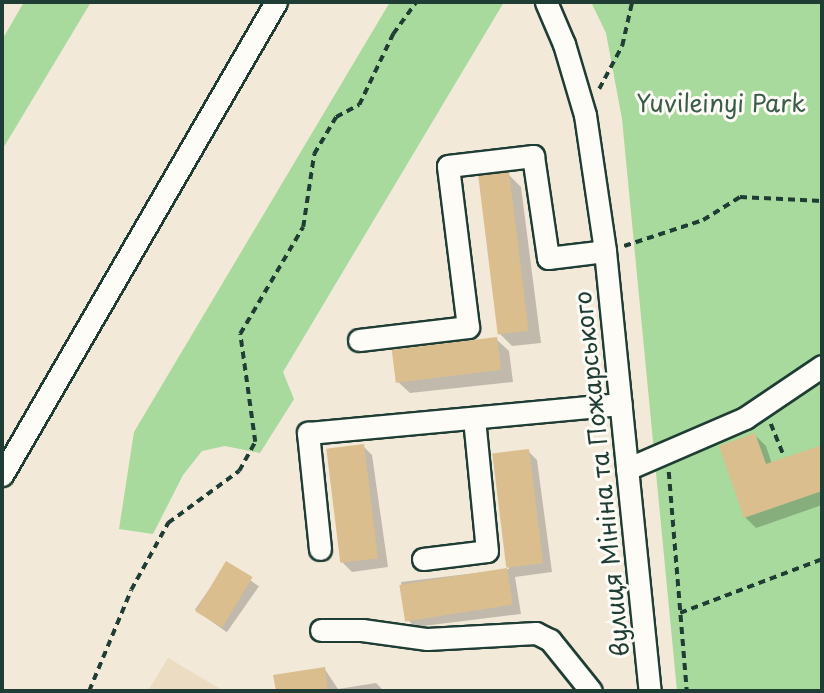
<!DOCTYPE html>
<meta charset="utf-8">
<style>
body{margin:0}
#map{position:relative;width:824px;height:693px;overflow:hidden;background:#f2e9d8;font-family:"Playpen Sans",sans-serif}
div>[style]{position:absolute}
.built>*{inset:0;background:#ebdcc2}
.green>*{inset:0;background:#a7da9c}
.shadow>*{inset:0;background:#0003;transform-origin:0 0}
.building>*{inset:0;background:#dabe8e;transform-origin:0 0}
.path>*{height:3.5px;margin-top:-1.75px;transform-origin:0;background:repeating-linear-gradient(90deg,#1f3d34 0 7px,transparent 0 12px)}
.roads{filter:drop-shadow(2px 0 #1f3d34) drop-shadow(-2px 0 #1f3d34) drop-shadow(0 2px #1f3d34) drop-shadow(0 -2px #1f3d34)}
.minor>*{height:21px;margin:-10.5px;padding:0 10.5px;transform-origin:10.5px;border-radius:10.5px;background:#fdfcf7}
span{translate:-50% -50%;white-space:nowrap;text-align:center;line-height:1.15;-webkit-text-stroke:6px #fdfcf7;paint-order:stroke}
.park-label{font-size:24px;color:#3a5c49}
.street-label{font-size:24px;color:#1f3d34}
.frame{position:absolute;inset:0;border:4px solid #1f3d34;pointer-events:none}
</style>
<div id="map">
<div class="built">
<div style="clip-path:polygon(168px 658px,224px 691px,148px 691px)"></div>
</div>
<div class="green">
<div style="clip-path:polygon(24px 2px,91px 2px,2px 150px,2px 40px)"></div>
<div style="clip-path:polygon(390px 2px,504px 2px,283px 372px,294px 399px,260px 453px,225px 446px,202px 451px,183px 475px,153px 534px,119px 529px,134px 432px)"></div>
<div style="clip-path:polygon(591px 2px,822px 2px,822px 691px,677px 691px,622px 119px,606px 33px)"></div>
</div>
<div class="shadow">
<div style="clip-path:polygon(508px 174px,521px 187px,541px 343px,512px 346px,500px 334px)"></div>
<div style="clip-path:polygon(496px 339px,509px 351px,513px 382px,410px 393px,397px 381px)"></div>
<div style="clip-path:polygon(755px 435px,766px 446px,772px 464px,822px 447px,822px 505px,756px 528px,745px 517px)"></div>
<div style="clip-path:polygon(363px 446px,372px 455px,388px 567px,352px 572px,343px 563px)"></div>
<div style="clip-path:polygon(528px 451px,537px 460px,552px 572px,515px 577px,521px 614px,415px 627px,406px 618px,401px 582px,509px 569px,494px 455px)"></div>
<div style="left:227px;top:564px;width:39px;height:56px;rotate:35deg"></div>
<div style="clip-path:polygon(324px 668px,338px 689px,376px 683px,384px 691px,278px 691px,275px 676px)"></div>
</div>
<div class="building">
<div style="left:509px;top:172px;width:160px;height:31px;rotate:83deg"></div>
<div style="left:497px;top:337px;width:33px;height:106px;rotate:83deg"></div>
<div style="clip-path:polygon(755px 433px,766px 464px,822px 445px,822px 491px,744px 518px,719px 446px)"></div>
<div style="left:364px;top:444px;width:115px;height:38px;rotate:83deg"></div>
<div style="left:529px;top:449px;width:115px;height:37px;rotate:83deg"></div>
<div style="left:226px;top:561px;width:31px;height:59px;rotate:31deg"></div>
<div style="left:507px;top:568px;width:37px;height:109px;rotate:81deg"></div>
<div style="clip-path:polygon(325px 667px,328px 691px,276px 691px,273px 675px)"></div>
</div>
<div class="path">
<div style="left:599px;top:89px;width:49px;rotate:-61.9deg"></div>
<div style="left:622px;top:46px;width:45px;rotate:-77.2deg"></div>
<div style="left:624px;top:246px;width:83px;rotate:-18.2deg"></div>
<div style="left:703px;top:220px;width:44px;rotate:-31.9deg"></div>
<div style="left:740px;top:197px;width:82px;rotate:2.8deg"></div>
<div style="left:771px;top:424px;width:35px;rotate:68deg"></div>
<div style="left:669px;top:472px;width:220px;rotate:85.3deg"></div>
<div style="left:680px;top:613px;width:152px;rotate:-20.8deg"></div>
<div style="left:89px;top:691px;width:109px;rotate:-67.4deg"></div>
<div style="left:131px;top:590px;width:77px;rotate:-61.1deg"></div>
<div style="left:168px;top:523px;width:88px;rotate:-36.2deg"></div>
<div style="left:239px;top:471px;width:33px;rotate:-61deg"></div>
<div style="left:255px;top:442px;width:109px;rotate:-97.9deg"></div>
<div style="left:240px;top:334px;width:124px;rotate:-59.5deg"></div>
<div style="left:303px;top:227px;width:74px;rotate:-81.4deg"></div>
<div style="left:314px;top:154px;width:43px;rotate:-59.3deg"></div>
<div style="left:336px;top:117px;width:26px;rotate:-28deg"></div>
<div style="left:359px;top:105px;width:79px;rotate:-64.4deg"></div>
<div style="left:393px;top:34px;width:39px;rotate:-54deg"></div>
</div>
<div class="roads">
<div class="minor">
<div style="left:546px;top:2px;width:46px;rotate:66.8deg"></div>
<div style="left:564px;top:44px;width:74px;rotate:73.5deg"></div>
<div style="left:585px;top:115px;width:137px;rotate:81.6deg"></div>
<div style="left:605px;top:251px;width:442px;rotate:84.2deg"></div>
<div style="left:359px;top:340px;width:110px;rotate:-6.8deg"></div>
<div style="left:468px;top:327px;width:162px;rotate:-97.1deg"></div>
<div style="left:448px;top:166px;width:86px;rotate:-6.7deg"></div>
<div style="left:533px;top:156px;width:103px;rotate:81.6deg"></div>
<div style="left:548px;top:258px;width:57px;rotate:-7deg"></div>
<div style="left:627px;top:469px;width:129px;rotate:-23.4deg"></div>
<div style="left:745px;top:418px;width:93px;rotate:-34deg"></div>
<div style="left:2px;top:475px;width:547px;rotate:-59.92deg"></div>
<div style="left:320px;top:549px;width:117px;rotate:-95.9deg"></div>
<div style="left:308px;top:433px;width:314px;rotate:-5.3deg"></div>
<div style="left:423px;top:559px;width:64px;rotate:-7.1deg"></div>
<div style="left:487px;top:551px;width:133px;rotate:-95.6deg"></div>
<div style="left:321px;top:630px;width:41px"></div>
<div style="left:362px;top:630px;width:66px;rotate:7.9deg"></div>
<div style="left:427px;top:639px;width:109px;rotate:-3.2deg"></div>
<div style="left:536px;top:633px;width:16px;rotate:27deg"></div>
<div style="left:550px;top:640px;width:65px;rotate:51.2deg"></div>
</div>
</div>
<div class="park-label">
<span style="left:721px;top:103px">Yuvileinyi Park</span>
</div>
<div class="street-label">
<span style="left:601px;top:474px;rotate:-96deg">вулиця Мініна та Пожарського</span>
</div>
<div class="frame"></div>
</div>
